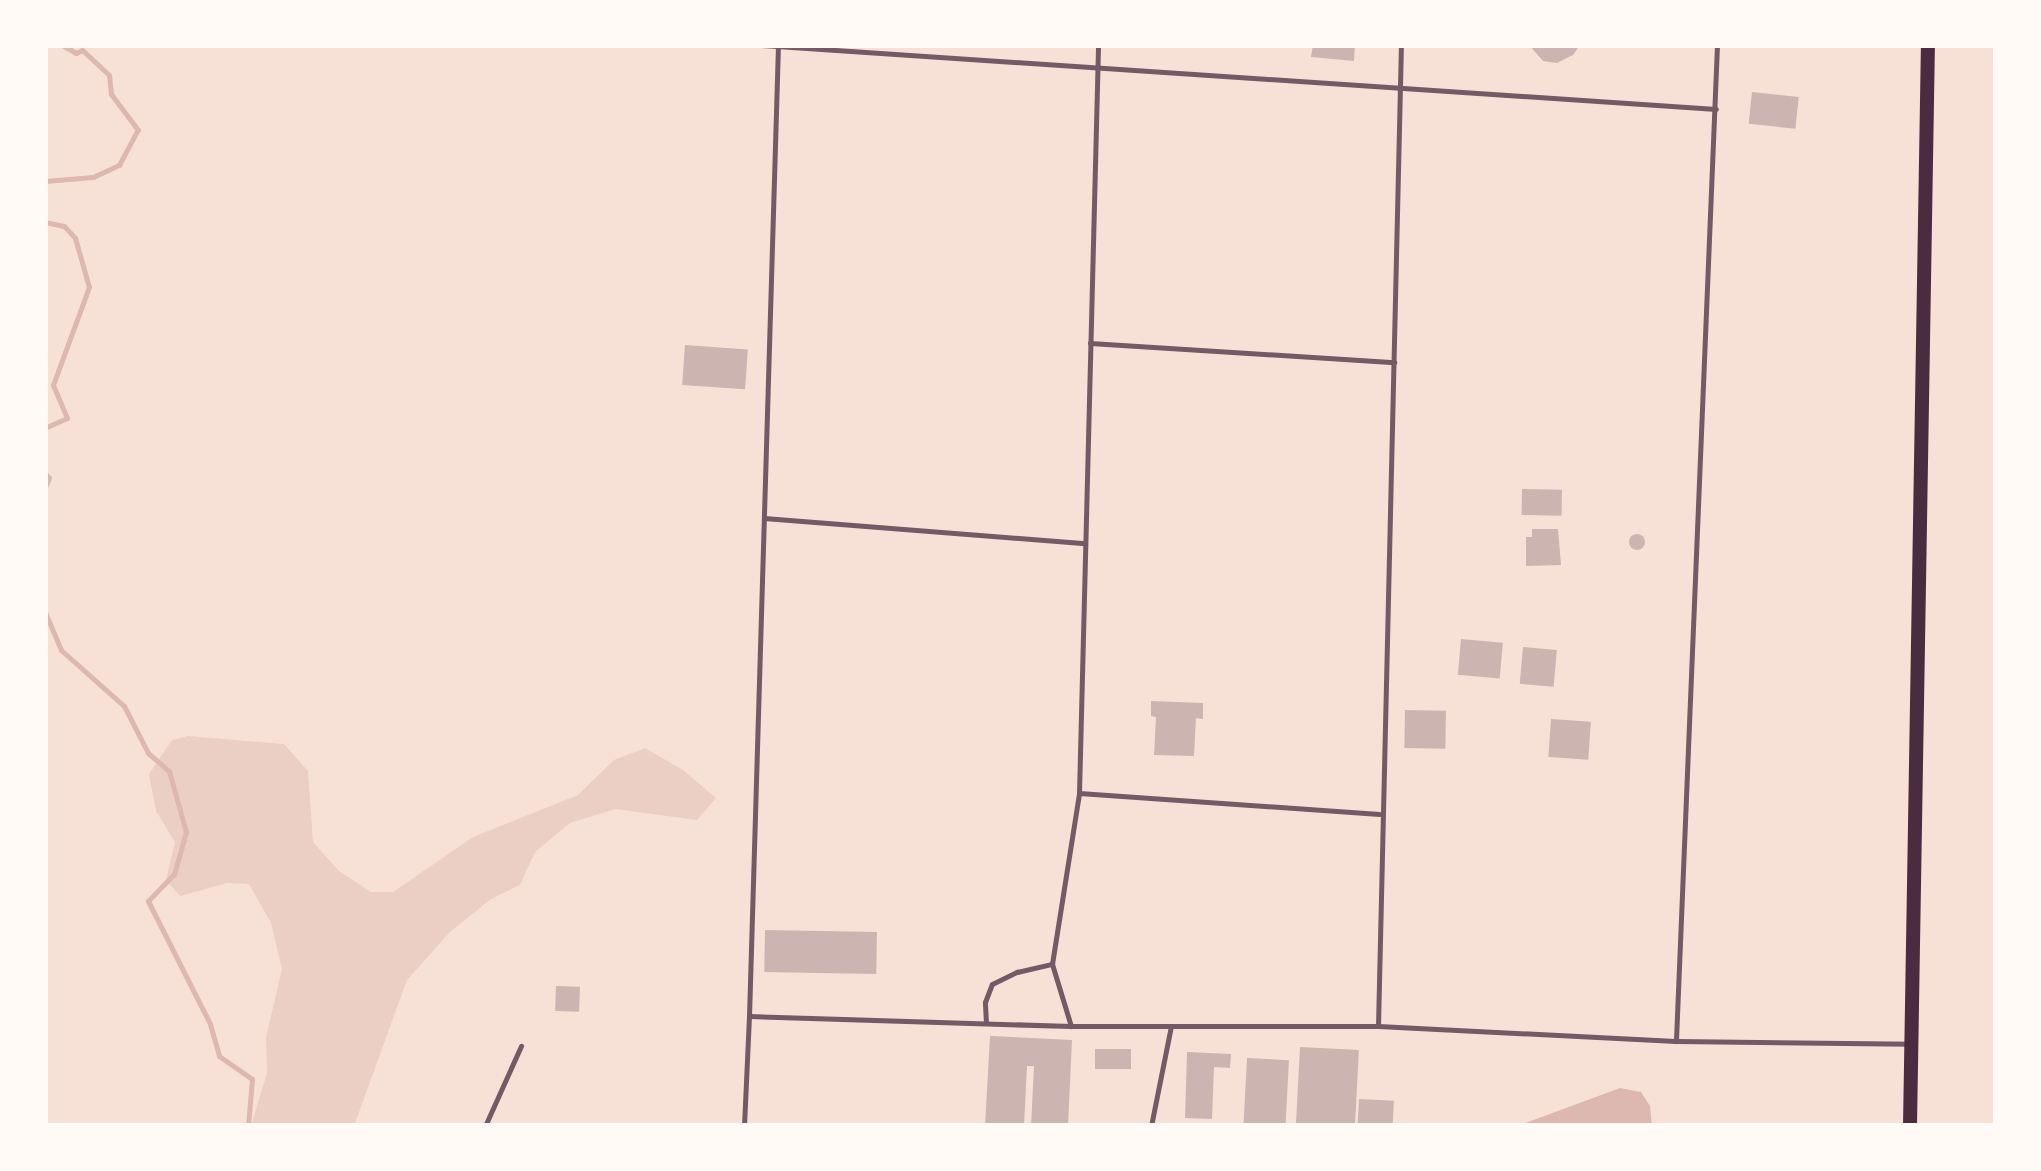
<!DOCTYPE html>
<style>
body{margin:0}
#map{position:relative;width:2041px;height:1171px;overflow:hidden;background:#f7e1d7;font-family:Montserrat,sans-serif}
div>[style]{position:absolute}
.green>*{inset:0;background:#ebcfc5}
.water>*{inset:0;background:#dcb8b0}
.stream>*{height:5px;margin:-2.5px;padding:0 2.5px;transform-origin:2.5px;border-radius:2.5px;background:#dcb8b0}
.building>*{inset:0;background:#ccb4b1;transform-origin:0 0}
.round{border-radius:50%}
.service>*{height:5px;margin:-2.5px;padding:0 2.5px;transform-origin:2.5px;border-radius:2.5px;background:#755966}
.secondary>*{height:14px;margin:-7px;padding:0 7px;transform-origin:7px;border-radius:7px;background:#4a2c40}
span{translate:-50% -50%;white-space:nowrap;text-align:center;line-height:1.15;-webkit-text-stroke:10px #fffaf5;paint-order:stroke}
.frame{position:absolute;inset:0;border:48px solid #fffaf5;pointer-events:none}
</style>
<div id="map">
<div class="green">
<div style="clip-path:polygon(188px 736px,284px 744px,308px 771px,313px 842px,339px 871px,371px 892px,393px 892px,473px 837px,578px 795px,614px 760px,645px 748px,683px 770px,716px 798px,697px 820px,615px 809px,570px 823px,535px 852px,520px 885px,491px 899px,450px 932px,407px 980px,354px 1126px,251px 1126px,267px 1073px,266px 1037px,282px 969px,271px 923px,249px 884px,227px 883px,180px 896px,166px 880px,175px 842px,156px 811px,149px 774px,172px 740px)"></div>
</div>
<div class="water">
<div style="clip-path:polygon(1620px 1088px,1641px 1092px,1650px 1106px,1652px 1126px,1517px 1126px)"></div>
</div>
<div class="stream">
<div style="left:45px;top:181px;width:48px;rotate:-4.8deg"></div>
<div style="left:93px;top:177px;width:29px;rotate:-25deg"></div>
<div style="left:119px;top:165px;width:40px;rotate:-62deg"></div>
<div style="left:138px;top:130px;width:45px;rotate:-126.9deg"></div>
<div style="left:111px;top:94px;width:19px;rotate:-96deg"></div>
<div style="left:109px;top:75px;width:37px;rotate:-137deg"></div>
<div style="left:82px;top:50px;width:7px;rotate:153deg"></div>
<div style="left:76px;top:53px;width:16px;rotate:-150deg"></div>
<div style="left:45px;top:222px;width:19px;rotate:12deg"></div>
<div style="left:64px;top:226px;width:16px;rotate:47deg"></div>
<div style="left:75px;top:238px;width:51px;rotate:74.1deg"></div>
<div style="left:89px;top:287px;width:104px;rotate:110.2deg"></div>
<div style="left:53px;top:385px;width:36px;rotate:67deg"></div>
<div style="left:67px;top:418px;width:24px;rotate:156deg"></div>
<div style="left:45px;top:473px;width:6px;rotate:51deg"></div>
<div style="left:49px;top:478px;width:10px;rotate:114deg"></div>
<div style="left:45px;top:612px;width:41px;rotate:67.2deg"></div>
<div style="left:61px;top:650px;width:84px;rotate:41.6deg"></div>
<div style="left:124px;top:706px;width:53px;rotate:62.9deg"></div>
<div style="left:148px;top:753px;width:28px;rotate:41deg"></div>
<div style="left:169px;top:771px;width:63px;rotate:74.4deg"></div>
<div style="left:186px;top:832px;width:44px;rotate:105.9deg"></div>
<div style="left:174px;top:874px;width:37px;rotate:134deg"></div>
<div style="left:148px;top:901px;width:138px;rotate:63.2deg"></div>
<div style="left:210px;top:1024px;width:33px;rotate:74deg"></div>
<div style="left:219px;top:1056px;width:40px;rotate:34.9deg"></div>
<div style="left:252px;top:1079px;width:47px;rotate:94.9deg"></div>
</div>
<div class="building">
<div style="clip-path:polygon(1313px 45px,1355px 45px,1354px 61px,1311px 57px)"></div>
<div style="clip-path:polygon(1529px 45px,1580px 45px,1573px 55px,1557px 63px,1543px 61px)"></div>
<div style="left:1752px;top:92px;width:47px;height:32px;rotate:6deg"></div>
<div style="left:685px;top:345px;width:63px;height:40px;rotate:4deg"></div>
<div style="left:1522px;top:489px;width:40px;height:26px;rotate:1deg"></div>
<div style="clip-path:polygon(1532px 529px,1558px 529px,1561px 565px,1526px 566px,1526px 537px,1532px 537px)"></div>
<div class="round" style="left:1629px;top:534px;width:16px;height:16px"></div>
<div style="left:1461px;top:639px;width:42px;height:36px;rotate:5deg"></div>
<div style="left:1523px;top:647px;width:34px;height:37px;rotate:5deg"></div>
<div style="clip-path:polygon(1151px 701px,1203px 703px,1203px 719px,1196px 718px,1194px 756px,1154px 755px,1156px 717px,1151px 716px)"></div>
<div style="left:1405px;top:710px;width:41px;height:38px;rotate:1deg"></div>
<div style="left:1551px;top:719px;width:40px;height:38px;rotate:4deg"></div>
<div style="left:765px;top:930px;width:112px;height:42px;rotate:1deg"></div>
<div style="left:556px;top:986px;width:24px;height:25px;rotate:2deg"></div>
<div style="clip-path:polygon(990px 1036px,1072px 1040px,1068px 1126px,1031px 1126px,1034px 1066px,1027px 1066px,1024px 1126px,985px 1126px)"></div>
<div style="left:1300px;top:1047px;width:59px;height:79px;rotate:3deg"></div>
<div style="left:1095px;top:1049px;width:36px;height:20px"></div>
<div style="clip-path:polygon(1187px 1052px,1231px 1054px,1230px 1068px,1214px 1067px,1212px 1119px,1185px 1118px)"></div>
<div style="left:1247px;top:1058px;width:42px;height:68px;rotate:3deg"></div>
<div style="left:1359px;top:1099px;width:35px;height:27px;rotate:3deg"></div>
</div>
<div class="service">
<div style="left:761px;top:45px;width:957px;rotate:3.83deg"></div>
<div style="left:778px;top:45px;width:971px;rotate:91.71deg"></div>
<div style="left:749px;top:1016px;width:322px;rotate:1.8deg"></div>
<div style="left:1071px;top:1026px;width:307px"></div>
<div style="left:1378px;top:1026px;width:298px;rotate:2.9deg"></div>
<div style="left:1717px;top:45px;width:997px;rotate:92.36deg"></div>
<div style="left:1676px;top:1041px;width:235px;rotate:0.7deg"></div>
<div style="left:1090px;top:343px;width:305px;rotate:3.6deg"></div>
<div style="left:764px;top:518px;width:322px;rotate:4.5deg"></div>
<div style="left:1079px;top:793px;width:301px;rotate:4deg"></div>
<div style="left:1052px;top:964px;width:65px;rotate:73deg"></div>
<div style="left:986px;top:1023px;width:21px;rotate:-93deg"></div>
<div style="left:985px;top:1002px;width:19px;rotate:-69deg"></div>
<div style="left:992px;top:984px;width:28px;rotate:-26deg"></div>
<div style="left:1017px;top:972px;width:36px;rotate:-13deg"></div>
<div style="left:1052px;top:964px;width:173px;rotate:-81deg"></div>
<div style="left:1079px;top:793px;width:748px;rotate:-88.54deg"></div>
<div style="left:1378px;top:1026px;width:981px;rotate:-88.66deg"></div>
<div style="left:485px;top:1126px;width:88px;rotate:-65.8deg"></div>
<div style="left:744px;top:1126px;width:110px;rotate:-87.4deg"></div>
<div style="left:1151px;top:1126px;width:102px;rotate:-78.7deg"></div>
</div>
<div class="secondary">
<div style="left:1910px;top:1126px;width:1081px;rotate:-89.05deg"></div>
</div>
<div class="frame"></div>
</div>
